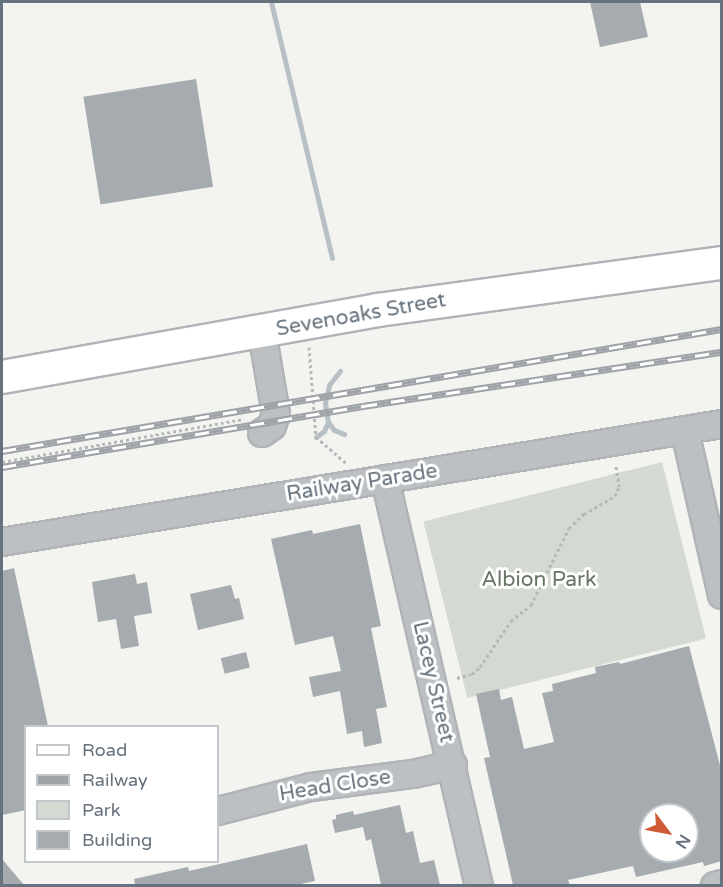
<!DOCTYPE html>
<style>
body{margin:0}
#map{position:relative;width:723px;height:887px;overflow:hidden;background:#f3f3f0;font-family:"Varela Round",sans-serif}
div>[style]{position:absolute}
.green>*{inset:0;background:#d4d9d1;transform-origin:0 0}
.stream>*{height:5px;margin:-2.5px;padding:0 2.5px;transform-origin:2.5px;border-radius:2.5px;background:#b7c0c5}
.building>*{inset:0;background:#a5abaf;transform-origin:0 0}
.path>*{height:3px;margin-top:-1.5px;transform-origin:0;background:repeating-linear-gradient(90deg,#b6b9ba 0 3px,transparent 0 6px)}
.roads{filter:drop-shadow(2px 0 #b0b4b7) drop-shadow(-2px 0 #b0b4b7) drop-shadow(0 2px #b0b4b7) drop-shadow(0 -2px #b0b4b7)}
.minor>*{height:26px;margin:-13px;padding:0 13px;transform-origin:13px;border-radius:13px;background:#bdc0c3}
.major>*{height:32px;margin:-16px;padding:0 16px;transform-origin:16px;border-radius:16px;background:#fff}
.rail>*{height:7px;margin-top:-3.5px;transform-origin:0;background:repeating-linear-gradient(90deg,#fff 0 14px,#9ea3a8 0 28px);box-sizing:border-box;border-block:2px solid #9ea3a8}
span{translate:-50% -50%;white-space:nowrap;text-align:center;line-height:1.15;-webkit-text-stroke:6px #fff;paint-order:stroke}
.street-label{font-size:21px;color:#66727d}
.park-label{font-size:21px;color:#677564}
.frame{position:absolute;inset:0;border:3px solid #66727d;pointer-events:none}
.legend{position:absolute;left:24px;top:725px;width:195px;height:138px;box-sizing:border-box;background:#fff;border:2px solid #c2c7cb;margin:0;padding:8px 10px;list-style:none;font-size:18px;color:#66727d}
.legend li{display:flex;align-items:center;gap:12px;height:30px}
.legend b{width:30px;border:2px solid #c2c7cb}
.north{position:absolute;left:639px;top:803px;width:60px;height:60px;box-sizing:border-box;background:#fff;border:2px solid #c2c7cb;border-radius:50%;rotate:122deg;font-size:16px;font-weight:700;line-height:24px;text-align:center;color:#66727d}
.north::after{content:'';display:block;margin:auto;width:21px;height:27px;background:#ce5b35;clip-path:polygon(50% 0,100% 100%,50% 72%,0 100%)}
</style>
<div id="map">
<div class="green">
<div style="left:662px;top:462px;width:182px;height:246px;rotate:76deg"></div>
</div>
<div class="stream">
<div style="left:271px;top:2px;width:263px;rotate:76.6deg"></div>
<div style="left:328px;top:422px;width:10px;rotate:53deg"></div>
<div style="left:334px;top:430px;width:11px;rotate:22deg"></div>
<div style="left:316px;top:437px;width:10px;rotate:-37deg"></div>
<div style="left:324px;top:431px;width:10px;rotate:-66deg"></div>
<div style="left:328px;top:422px;width:19px;rotate:-99deg"></div>
<div style="left:325px;top:403px;width:18px;rotate:-77deg"></div>
<div style="left:329px;top:385px;width:18px;rotate:-52deg"></div>
</div>
<div class="building">
<div style="clip-path:polygon(590px 2px,640px 2px,648px 37px,600px 47px)"></div>
<div style="left:196px;top:79px;width:109px;height:114px;rotate:81deg"></div>
<div style="clip-path:polygon(360px 524px,381px 626px,371px 628px,387px 707px,376px 709px,382px 743px,364px 747px,362px 731px,347px 734px,340px 691px,313px 697px,309px 677px,341px 671px,333px 636px,295px 645px,271px 539px,312px 530px,313px 534px)"></div>
<div style="clip-path:polygon(14px 568px,48px 726px,26px 726px,26px 810px,2px 815px,2px 571px)"></div>
<div style="clip-path:polygon(135px 574px,137px 584px,147px 582px,152px 613px,134px 616px,139px 646px,121px 649px,116px 619px,98px 622px,92px 582px)"></div>
<div style="clip-path:polygon(231px 585px,235px 599px,239px 598px,244px 619px,198px 630px,190px 594px)"></div>
<div style="clip-path:polygon(evenodd,689px 646px,722px 773px,722px 861px,704px 866px,703px 862px,636px 877px,633px 866px,568px 880px,570px 885px,513px 885px,484px 758px,490px 757px,476px 694px,499px 689px,501px 700px,512px 697px,524px 749px,554px 742px,542px 693px,553px 691px,552px 684px,596px 673px,595px 667px,619px 662px,620px 664px,689px 646px,651px 815px,687px 815px,687px 851px,651px 851px,651px 815px)"></div>
<div style="left:246px;top:652px;width:16px;height:26px;rotate:76deg"></div>
<div style="clip-path:polygon(400px 805px,406px 833px,413px 831px,420px 863px,434px 860px,440px 885px,381px 885px,371px 839px,366px 841px,363px 827px,335px 833px,332px 820px,336px 819px,336px 815px,353px 811px,354px 815px)"></div>
<div style="clip-path:polygon(307px 844px,315px 881px,296px 885px,135px 885px,134px 879px,188px 867px,189px 871px)"></div>
<div style="clip-path:polygon(2px 859px,24px 885px,2px 885px)"></div>
</div>
<div class="path">
<div style="left:309px;top:347px;width:90px;rotate:85.6deg"></div>
<div style="left:316px;top:437px;width:40px;rotate:41deg"></div>
<div style="left:2px;top:462px;width:246px;rotate:-10.1deg"></div>
<div style="left:457px;top:678px;width:16px;rotate:-15deg"></div>
<div style="left:472px;top:674px;width:11px;rotate:-41deg"></div>
<div style="left:480px;top:667px;width:55px;rotate:-56deg"></div>
<div style="left:511px;top:621px;width:26px;rotate:-39deg"></div>
<div style="left:531px;top:605px;width:86px;rotate:-63.7deg"></div>
<div style="left:569px;top:528px;width:21px;rotate:-43deg"></div>
<div style="left:584px;top:514px;width:36px;rotate:-30deg"></div>
<div style="left:615px;top:496px;width:10px;rotate:-66deg"></div>
<div style="left:619px;top:487px;width:21px;rotate:-98deg"></div>
</div>
<div class="roads">
<div class="minor">
<div style="left:685px;top:431px;width:168px;rotate:77.3deg"></div>
<div style="left:262px;top:433px;width:12px;rotate:-35deg"></div>
<div style="left:272px;top:426px;width:13px;rotate:-72deg"></div>
<div style="left:276px;top:414px;width:83px;rotate:-99.7deg"></div>
<div style="left:385px;top:479px;width:418px;rotate:77deg"></div>
<div style="left:2px;top:542px;width:730px;rotate:-9.31deg"></div>
<div style="left:218px;top:811px;width:96px;rotate:-14.5deg"></div>
<div style="left:311px;top:787px;width:103px;rotate:-7.3deg"></div>
<div style="left:413px;top:774px;width:41px;rotate:-12.7deg"></div>
<div style="left:715px;top:886px;width:7px;rotate:-16deg"></div>
</div>
<div class="major">
<div style="left:2px;top:377px;width:382px;rotate:-10.1deg"></div>
<div style="left:378px;top:310px;width:347px;rotate:-7.8deg"></div>
</div>
</div>
<div class="rail">
<div style="left:2px;top:451px;width:730px;rotate:-9.62deg"></div>
<div style="left:2px;top:467px;width:366px;rotate:-9.6deg"></div>
<div style="left:363px;top:406px;width:363px;rotate:-8.6deg"></div>
</div>
<div class="street-label">
<span style="left:361px;top:315px;rotate:-10deg">Sevenoaks Street</span>
<span style="left:362px;top:483px;rotate:-9deg">Railway Parade</span>
<span style="left:433px;top:682px;rotate:77deg">Lacey Street</span>
<span style="left:335px;top:786px;rotate:-9deg">Head Close</span>
</div>
<div class="park-label">
<span style="left:539px;top:580px">Albion Park</span>
</div>
<div class="frame"></div>
<ul class="legend">
<li><b style="height:8px;background:#fff"></b>Road</li>
<li><b style="height:8px;background:#9ea3a8"></b>Railway</li>
<li><b style="height:16px;background:#d4d9d1"></b>Park</li>
<li><b style="height:16px;background:#a5abaf"></b>Building</li>
</ul>
<div class="north">N</div>
</div>
